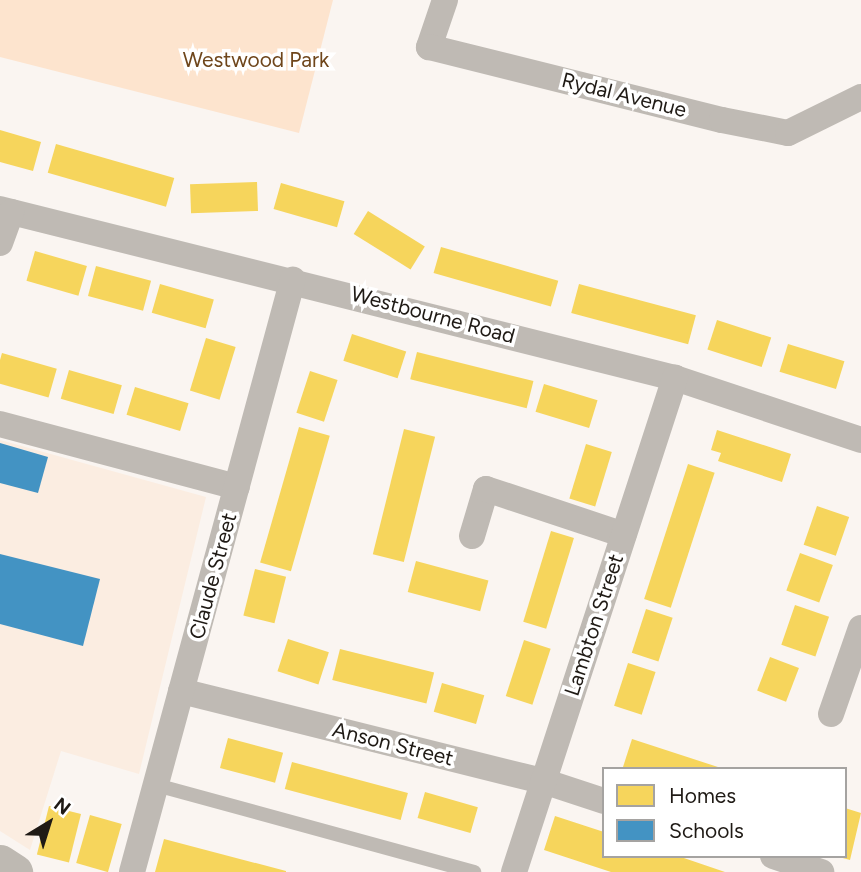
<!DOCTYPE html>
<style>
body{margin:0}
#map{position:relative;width:861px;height:872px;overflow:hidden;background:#faf5f1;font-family:Figtree,sans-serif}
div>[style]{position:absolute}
.built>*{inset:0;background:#fbede1}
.green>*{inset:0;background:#fde4ce}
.homes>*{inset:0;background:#f6d55c;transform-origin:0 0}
.schools>*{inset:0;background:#4393c3}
.service>*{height:14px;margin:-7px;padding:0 7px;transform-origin:7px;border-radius:7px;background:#bfbab4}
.minor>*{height:26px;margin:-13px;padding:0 13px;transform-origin:13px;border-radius:13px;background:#bfbab4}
.secondary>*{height:37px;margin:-18.5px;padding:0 18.5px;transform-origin:18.5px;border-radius:18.5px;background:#beb9b2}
span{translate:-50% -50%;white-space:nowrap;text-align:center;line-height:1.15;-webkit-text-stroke:7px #fff;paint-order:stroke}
.park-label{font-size:21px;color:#6f461b}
.street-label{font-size:21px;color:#1f1a15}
.legend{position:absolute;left:602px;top:767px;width:245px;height:91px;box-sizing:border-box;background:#fff;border:2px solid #a5a3a1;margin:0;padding:9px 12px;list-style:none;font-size:21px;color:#1f1a15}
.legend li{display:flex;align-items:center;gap:14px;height:35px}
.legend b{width:35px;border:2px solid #a5a3a1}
.north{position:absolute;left:14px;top:788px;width:70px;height:70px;-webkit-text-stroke:5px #fff;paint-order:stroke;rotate:38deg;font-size:19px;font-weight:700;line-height:28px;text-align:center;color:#1f1a15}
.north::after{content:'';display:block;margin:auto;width:24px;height:32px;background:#1f1a15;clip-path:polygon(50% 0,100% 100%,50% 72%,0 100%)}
</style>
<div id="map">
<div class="built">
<div style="clip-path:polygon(0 440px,206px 497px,139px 774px,61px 751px,30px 850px,0 831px)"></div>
</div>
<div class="green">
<div style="clip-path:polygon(0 0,333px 0,299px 133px,0 57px)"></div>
</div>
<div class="homes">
<div style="clip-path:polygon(0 130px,41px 142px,33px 171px,0 162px)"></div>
<div style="left:56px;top:144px;width:123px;height:30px;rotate:16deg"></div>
<div style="left:257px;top:182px;width:29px;height:67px;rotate:88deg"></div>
<div style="left:281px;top:183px;width:66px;height:27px;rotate:16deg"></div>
<div style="left:368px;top:211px;width:67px;height:27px;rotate:32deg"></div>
<div style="left:441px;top:247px;width:122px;height:27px;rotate:16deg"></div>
<div style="left:35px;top:251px;width:54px;height:31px;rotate:16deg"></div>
<div style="left:96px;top:266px;width:57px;height:31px;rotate:15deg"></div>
<div style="left:160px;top:284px;width:56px;height:30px;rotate:16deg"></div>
<div style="left:579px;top:284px;width:121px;height:30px;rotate:15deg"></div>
<div style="left:717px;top:320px;width:57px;height:31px;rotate:18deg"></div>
<div style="left:352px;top:334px;width:57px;height:28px;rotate:18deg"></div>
<div style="left:206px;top:338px;width:31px;height:55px;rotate:17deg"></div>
<div style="left:788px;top:344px;width:59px;height:29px;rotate:17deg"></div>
<div style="left:417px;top:352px;width:120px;height:28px;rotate:14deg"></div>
<div style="left:2px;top:353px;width:57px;height:30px;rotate:16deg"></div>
<div style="left:69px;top:370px;width:55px;height:30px;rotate:16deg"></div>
<div style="left:310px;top:371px;width:29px;height:44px;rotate:18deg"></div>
<div style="left:544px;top:384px;width:56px;height:29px;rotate:17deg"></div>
<div style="left:135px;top:387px;width:56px;height:29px;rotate:17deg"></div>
<div style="left:299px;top:427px;width:32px;height:141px;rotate:16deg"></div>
<div style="left:404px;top:429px;width:32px;height:129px;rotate:14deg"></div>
<div style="clip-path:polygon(717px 430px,791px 454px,782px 482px,718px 461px,721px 453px,711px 450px)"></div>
<div style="left:586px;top:444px;width:27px;height:57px;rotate:17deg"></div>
<div style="left:688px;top:464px;width:28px;height:142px;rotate:18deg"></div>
<div style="left:817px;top:506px;width:34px;height:41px;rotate:19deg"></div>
<div style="left:551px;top:531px;width:24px;height:95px;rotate:17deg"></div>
<div style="left:800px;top:553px;width:35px;height:40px;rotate:20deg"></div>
<div style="left:416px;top:561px;width:75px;height:32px;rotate:15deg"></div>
<div style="left:255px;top:569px;width:32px;height:48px;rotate:14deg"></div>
<div style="left:795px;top:605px;width:36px;height:42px;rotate:19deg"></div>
<div style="left:646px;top:609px;width:28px;height:46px;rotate:18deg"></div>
<div style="left:288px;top:639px;width:43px;height:34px;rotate:18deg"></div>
<div style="left:524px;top:640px;width:28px;height:59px;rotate:18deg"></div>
<div style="left:340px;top:649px;width:97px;height:32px;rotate:14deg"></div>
<div style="left:770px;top:657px;width:31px;height:36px;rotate:21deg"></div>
<div style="left:628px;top:663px;width:29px;height:45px;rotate:18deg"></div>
<div style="left:442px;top:683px;width:44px;height:30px;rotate:16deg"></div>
<div style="left:228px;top:738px;width:57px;height:31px;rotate:15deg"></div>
<div style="clip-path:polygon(632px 739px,721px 768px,721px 769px,623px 767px)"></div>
<div style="left:292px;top:762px;width:120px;height:28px;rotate:15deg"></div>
<div style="left:425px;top:792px;width:55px;height:27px;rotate:16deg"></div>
<div style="left:49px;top:806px;width:33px;height:50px;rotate:14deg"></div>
<div style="clip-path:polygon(845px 808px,861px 813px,850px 860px,839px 857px,845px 856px)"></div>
<div style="left:90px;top:815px;width:33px;height:50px;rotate:16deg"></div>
<div style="clip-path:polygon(555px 816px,604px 832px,604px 856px,678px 856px,725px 872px,611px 872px,544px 850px)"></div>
<div style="clip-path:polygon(164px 839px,286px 871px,286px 872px,155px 872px)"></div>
</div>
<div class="schools">
<div style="clip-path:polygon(0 443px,48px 457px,38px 493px,0 483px)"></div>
<div style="clip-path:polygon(0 554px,100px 579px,83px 646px,0 624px)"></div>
</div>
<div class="service">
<div style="left:156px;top:785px;width:330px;rotate:15.3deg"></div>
</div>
<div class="minor">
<div style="left:445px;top:0;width:50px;rotate:108.8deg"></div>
<div style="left:429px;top:47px;width:302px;rotate:14deg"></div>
<div style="left:722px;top:120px;width:67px;rotate:11.1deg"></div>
<div style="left:788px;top:133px;width:81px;rotate:-26.3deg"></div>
<div style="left:0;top:209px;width:696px;rotate:14.06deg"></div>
<div style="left:675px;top:378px;width:196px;rotate:18.4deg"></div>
<div style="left:0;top:243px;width:33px;rotate:-70deg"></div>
<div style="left:0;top:424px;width:245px;rotate:14.9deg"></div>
<div style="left:472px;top:536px;width:49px;rotate:-73.4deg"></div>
<div style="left:486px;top:489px;width:145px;rotate:18.4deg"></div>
<div style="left:181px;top:691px;width:373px;rotate:14deg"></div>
<div style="left:543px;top:781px;width:64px;rotate:18.2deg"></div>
<div style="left:831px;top:714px;width:91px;rotate:-70.8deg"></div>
<div style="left:773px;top:856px;width:51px;rotate:18.4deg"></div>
<div style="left:132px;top:872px;width:614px;rotate:-74.81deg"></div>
<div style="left:514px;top:872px;width:520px;rotate:-71.95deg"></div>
</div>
<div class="secondary">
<div style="left:0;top:863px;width:17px;rotate:33deg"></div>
</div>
<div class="park-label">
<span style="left:256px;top:60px">Westwood Park</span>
</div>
<div class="street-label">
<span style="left:624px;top:95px;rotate:14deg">Rydal Avenue</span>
<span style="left:433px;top:315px;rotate:15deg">Westbourne Road</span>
<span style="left:213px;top:576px;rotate:-75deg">Claude Street</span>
<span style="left:594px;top:625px;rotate:-72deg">Lambton Street</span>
<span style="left:393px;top:744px;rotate:14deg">Anson Street</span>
</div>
<ul class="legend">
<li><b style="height:19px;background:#f6d55c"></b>Homes</li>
<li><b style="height:19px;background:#4393c3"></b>Schools</li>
</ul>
<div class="north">N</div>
</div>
